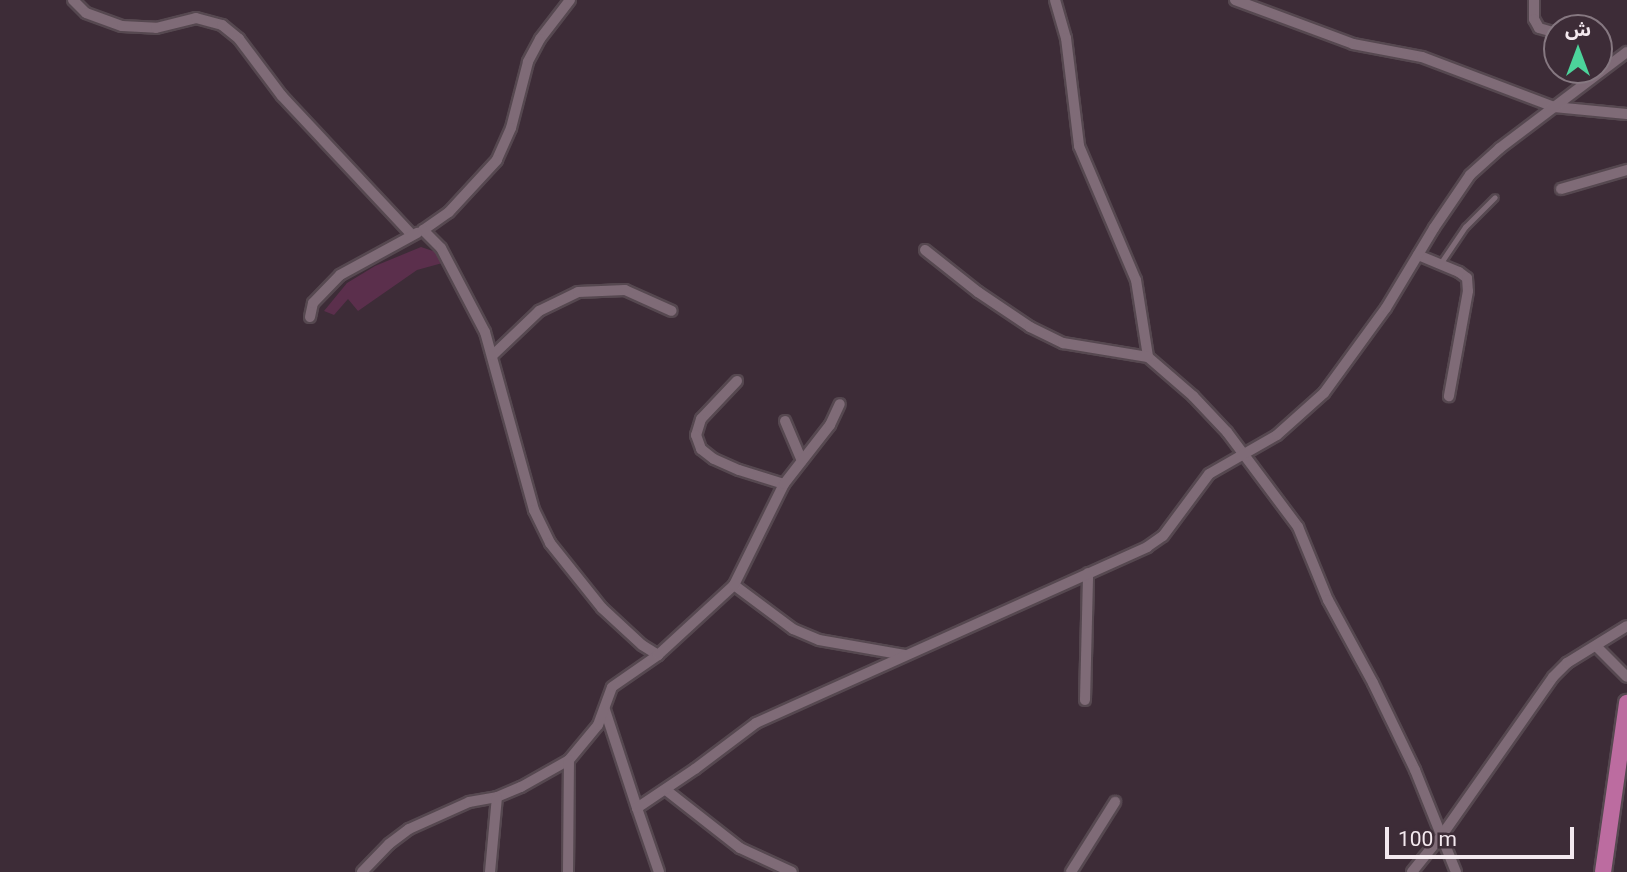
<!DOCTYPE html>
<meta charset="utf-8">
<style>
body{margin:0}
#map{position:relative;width:1627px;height:872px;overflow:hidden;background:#3d2c37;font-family:Roboto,"Noto Sans Arabic",sans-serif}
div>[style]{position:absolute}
.green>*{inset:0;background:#5b2f4c}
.roads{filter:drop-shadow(2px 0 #564850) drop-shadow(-2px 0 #564850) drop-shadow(0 2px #564850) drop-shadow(0 -2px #564850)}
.lane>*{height:5px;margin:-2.5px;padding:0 2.5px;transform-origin:2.5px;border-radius:2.5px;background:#7f6b77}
.street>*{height:10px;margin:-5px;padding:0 5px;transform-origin:5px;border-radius:5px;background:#7f6b77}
.primary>*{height:16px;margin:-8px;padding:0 8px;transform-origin:8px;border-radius:8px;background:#bc6ca0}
span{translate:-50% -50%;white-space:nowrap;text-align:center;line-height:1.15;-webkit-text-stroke:7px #3d2c37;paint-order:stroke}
.north{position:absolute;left:1543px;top:14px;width:70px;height:70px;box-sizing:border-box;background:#3d2c37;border:2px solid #867881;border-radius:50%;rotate:0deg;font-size:19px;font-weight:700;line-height:28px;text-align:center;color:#f4e9ef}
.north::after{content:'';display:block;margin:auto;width:24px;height:32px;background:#4cd49b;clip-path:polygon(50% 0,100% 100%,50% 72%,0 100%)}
.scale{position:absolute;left:1385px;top:827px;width:189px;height:32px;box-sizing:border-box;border:4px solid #f4e9ef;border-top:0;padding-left:9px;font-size:21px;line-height:24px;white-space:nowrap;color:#f4e9ef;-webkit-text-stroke:5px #3d2c37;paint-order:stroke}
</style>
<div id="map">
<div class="green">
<div style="clip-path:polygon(421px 247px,442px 254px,446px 262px,417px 270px,358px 311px,348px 299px,334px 315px,324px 311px,347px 283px,375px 266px)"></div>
</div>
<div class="roads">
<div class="lane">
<div style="left:1440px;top:264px;width:45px;rotate:-56deg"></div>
<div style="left:1465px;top:227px;width:42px;rotate:-45deg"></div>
</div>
<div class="street">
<div style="left:73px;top:0;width:18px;rotate:45deg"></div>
<div style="left:86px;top:13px;width:38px;rotate:20deg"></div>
<div style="left:122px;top:26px;width:34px;rotate:3deg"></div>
<div style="left:156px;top:28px;width:41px;rotate:-14deg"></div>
<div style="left:196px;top:18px;width:27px;rotate:15deg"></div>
<div style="left:222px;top:25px;width:22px;rotate:39deg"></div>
<div style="left:239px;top:39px;width:71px;rotate:53deg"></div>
<div style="left:282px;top:96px;width:190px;rotate:46.9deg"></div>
<div style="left:570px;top:0;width:49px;rotate:127.6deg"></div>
<div style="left:540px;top:39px;width:26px;rotate:118deg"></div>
<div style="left:528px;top:62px;width:68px;rotate:104.4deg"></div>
<div style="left:511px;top:128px;width:35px;rotate:114deg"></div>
<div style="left:497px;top:160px;width:71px;rotate:132.7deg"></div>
<div style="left:449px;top:212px;width:32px;rotate:145deg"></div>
<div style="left:423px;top:230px;width:25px;rotate:45deg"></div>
<div style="left:441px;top:248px;width:95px;rotate:62.4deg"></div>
<div style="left:485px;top:332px;width:185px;rotate:74.6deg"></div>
<div style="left:534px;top:510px;width:37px;rotate:64deg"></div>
<div style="left:550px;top:543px;width:83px;rotate:51.3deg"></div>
<div style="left:602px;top:608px;width:54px;rotate:42.8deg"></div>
<div style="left:642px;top:645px;width:19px;rotate:32deg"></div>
<div style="left:1055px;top:0;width:40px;rotate:74deg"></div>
<div style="left:1066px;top:38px;width:109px;rotate:83.1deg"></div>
<div style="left:1079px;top:146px;width:146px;rotate:67deg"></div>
<div style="left:1136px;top:280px;width:78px;rotate:81.1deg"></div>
<div style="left:1148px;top:357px;width:60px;rotate:40.9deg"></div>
<div style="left:1193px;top:396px;width:50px;rotate:46.6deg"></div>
<div style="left:1227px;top:432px;width:119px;rotate:53.2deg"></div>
<div style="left:1298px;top:527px;width:79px;rotate:67.7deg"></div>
<div style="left:1328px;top:600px;width:94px;rotate:61.5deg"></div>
<div style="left:1373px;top:683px;width:97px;rotate:64.2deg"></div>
<div style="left:1415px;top:770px;width:110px;rotate:68.1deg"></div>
<div style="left:1235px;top:0;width:126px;rotate:20.4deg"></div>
<div style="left:1353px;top:44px;width:70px;rotate:10.7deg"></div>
<div style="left:1422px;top:57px;width:141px;rotate:20.7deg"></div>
<div style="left:1554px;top:107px;width:73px;rotate:5.5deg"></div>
<div style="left:1534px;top:0;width:19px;rotate:90deg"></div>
<div style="left:1534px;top:19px;width:10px;rotate:61deg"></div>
<div style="left:1539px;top:28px;width:19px;rotate:16deg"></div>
<div style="left:1561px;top:189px;width:69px;rotate:-16.1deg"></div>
<div style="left:925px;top:250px;width:68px;rotate:38.4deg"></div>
<div style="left:978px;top:292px;width:63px;rotate:33.9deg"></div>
<div style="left:1030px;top:327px;width:37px;rotate:26deg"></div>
<div style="left:1063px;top:343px;width:86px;rotate:9.4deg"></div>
<div style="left:1418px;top:255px;width:44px;rotate:22.5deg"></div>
<div style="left:1459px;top:272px;width:10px;rotate:37deg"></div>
<div style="left:1467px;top:278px;width:13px;rotate:86deg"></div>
<div style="left:1468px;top:291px;width:107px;rotate:100.3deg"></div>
<div style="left:310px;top:317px;width:14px;rotate:-78deg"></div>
<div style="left:313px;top:303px;width:39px;rotate:-46deg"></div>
<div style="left:340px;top:275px;width:88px;rotate:-28.6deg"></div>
<div style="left:493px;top:355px;width:64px;rotate:-43.7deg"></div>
<div style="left:539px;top:311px;width:43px;rotate:-26deg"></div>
<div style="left:578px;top:292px;width:47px;rotate:-2.4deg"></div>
<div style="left:625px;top:290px;width:51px;rotate:24.1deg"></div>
<div style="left:737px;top:381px;width:52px;rotate:133.5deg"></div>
<div style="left:701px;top:419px;width:17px;rotate:107deg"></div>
<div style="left:696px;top:435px;width:15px;rotate:70deg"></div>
<div style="left:701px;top:449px;width:16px;rotate:38deg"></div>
<div style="left:714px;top:459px;width:27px;rotate:24deg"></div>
<div style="left:739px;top:470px;width:47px;rotate:17.3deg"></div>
<div style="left:785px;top:421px;width:43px;rotate:67deg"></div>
<div style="left:734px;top:585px;width:74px;rotate:36.7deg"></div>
<div style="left:793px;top:629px;width:28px;rotate:23deg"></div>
<div style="left:819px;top:640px;width:87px;rotate:9.9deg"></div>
<div style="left:1597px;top:647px;width:42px;rotate:45deg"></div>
<div style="left:1085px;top:700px;width:127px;rotate:-88.6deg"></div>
<div style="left:605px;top:710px;width:103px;rotate:71.9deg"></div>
<div style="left:666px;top:790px;width:94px;rotate:38.1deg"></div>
<div style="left:740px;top:848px;width:57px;rotate:24.8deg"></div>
<div style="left:362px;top:872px;width:39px;rotate:-46deg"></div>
<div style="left:389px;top:844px;width:25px;rotate:-37deg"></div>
<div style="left:409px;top:829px;width:66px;rotate:-24.2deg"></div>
<div style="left:469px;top:802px;width:28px;rotate:-10deg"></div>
<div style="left:497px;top:797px;width:26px;rotate:-23deg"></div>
<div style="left:521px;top:787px;width:55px;rotate:-29.4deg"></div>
<div style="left:569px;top:760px;width:45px;rotate:-50.4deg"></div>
<div style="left:598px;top:725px;width:40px;rotate:-69.8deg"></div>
<div style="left:612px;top:687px;width:56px;rotate:-34.8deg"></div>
<div style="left:658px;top:655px;width:103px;rotate:-42.6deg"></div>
<div style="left:734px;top:585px;width:113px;rotate:-63.7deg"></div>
<div style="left:784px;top:484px;width:75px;rotate:-52.1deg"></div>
<div style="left:830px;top:425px;width:23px;rotate:-65deg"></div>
<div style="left:490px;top:872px;width:75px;rotate:-84.7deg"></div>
<div style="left:568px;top:872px;width:112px;rotate:-89.5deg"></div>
<div style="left:659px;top:872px;width:68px;rotate:-109deg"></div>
<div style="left:637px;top:808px;width:70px;rotate:-33.9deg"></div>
<div style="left:695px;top:769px;width:76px;rotate:-37deg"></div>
<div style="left:756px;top:723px;width:429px;rotate:-24.2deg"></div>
<div style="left:1147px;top:547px;width:19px;rotate:-35deg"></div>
<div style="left:1163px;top:536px;width:77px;rotate:-53.4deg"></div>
<div style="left:1209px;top:474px;width:78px;rotate:-29.8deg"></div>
<div style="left:1277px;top:435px;width:63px;rotate:-41.8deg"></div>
<div style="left:1324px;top:393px;width:105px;rotate:-53.9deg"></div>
<div style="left:1386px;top:308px;width:93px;rotate:-59deg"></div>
<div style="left:1434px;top:228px;width:64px;rotate:-55.8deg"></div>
<div style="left:1470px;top:175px;width:40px;rotate:-42deg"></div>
<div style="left:1500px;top:148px;width:159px;rotate:-37.1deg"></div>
<div style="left:1071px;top:872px;width:83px;rotate:-57.8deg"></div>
<div style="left:1412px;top:872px;width:48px;rotate:-51deg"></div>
<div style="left:1442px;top:835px;width:193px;rotate:-54.9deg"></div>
<div style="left:1553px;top:677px;width:20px;rotate:-45deg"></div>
<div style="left:1567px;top:663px;width:70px;rotate:-31.7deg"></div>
</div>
<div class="primary">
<div style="left:1603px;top:872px;width:171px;rotate:-81.9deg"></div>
</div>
</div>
<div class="north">ش</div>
<div class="scale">100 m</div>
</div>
